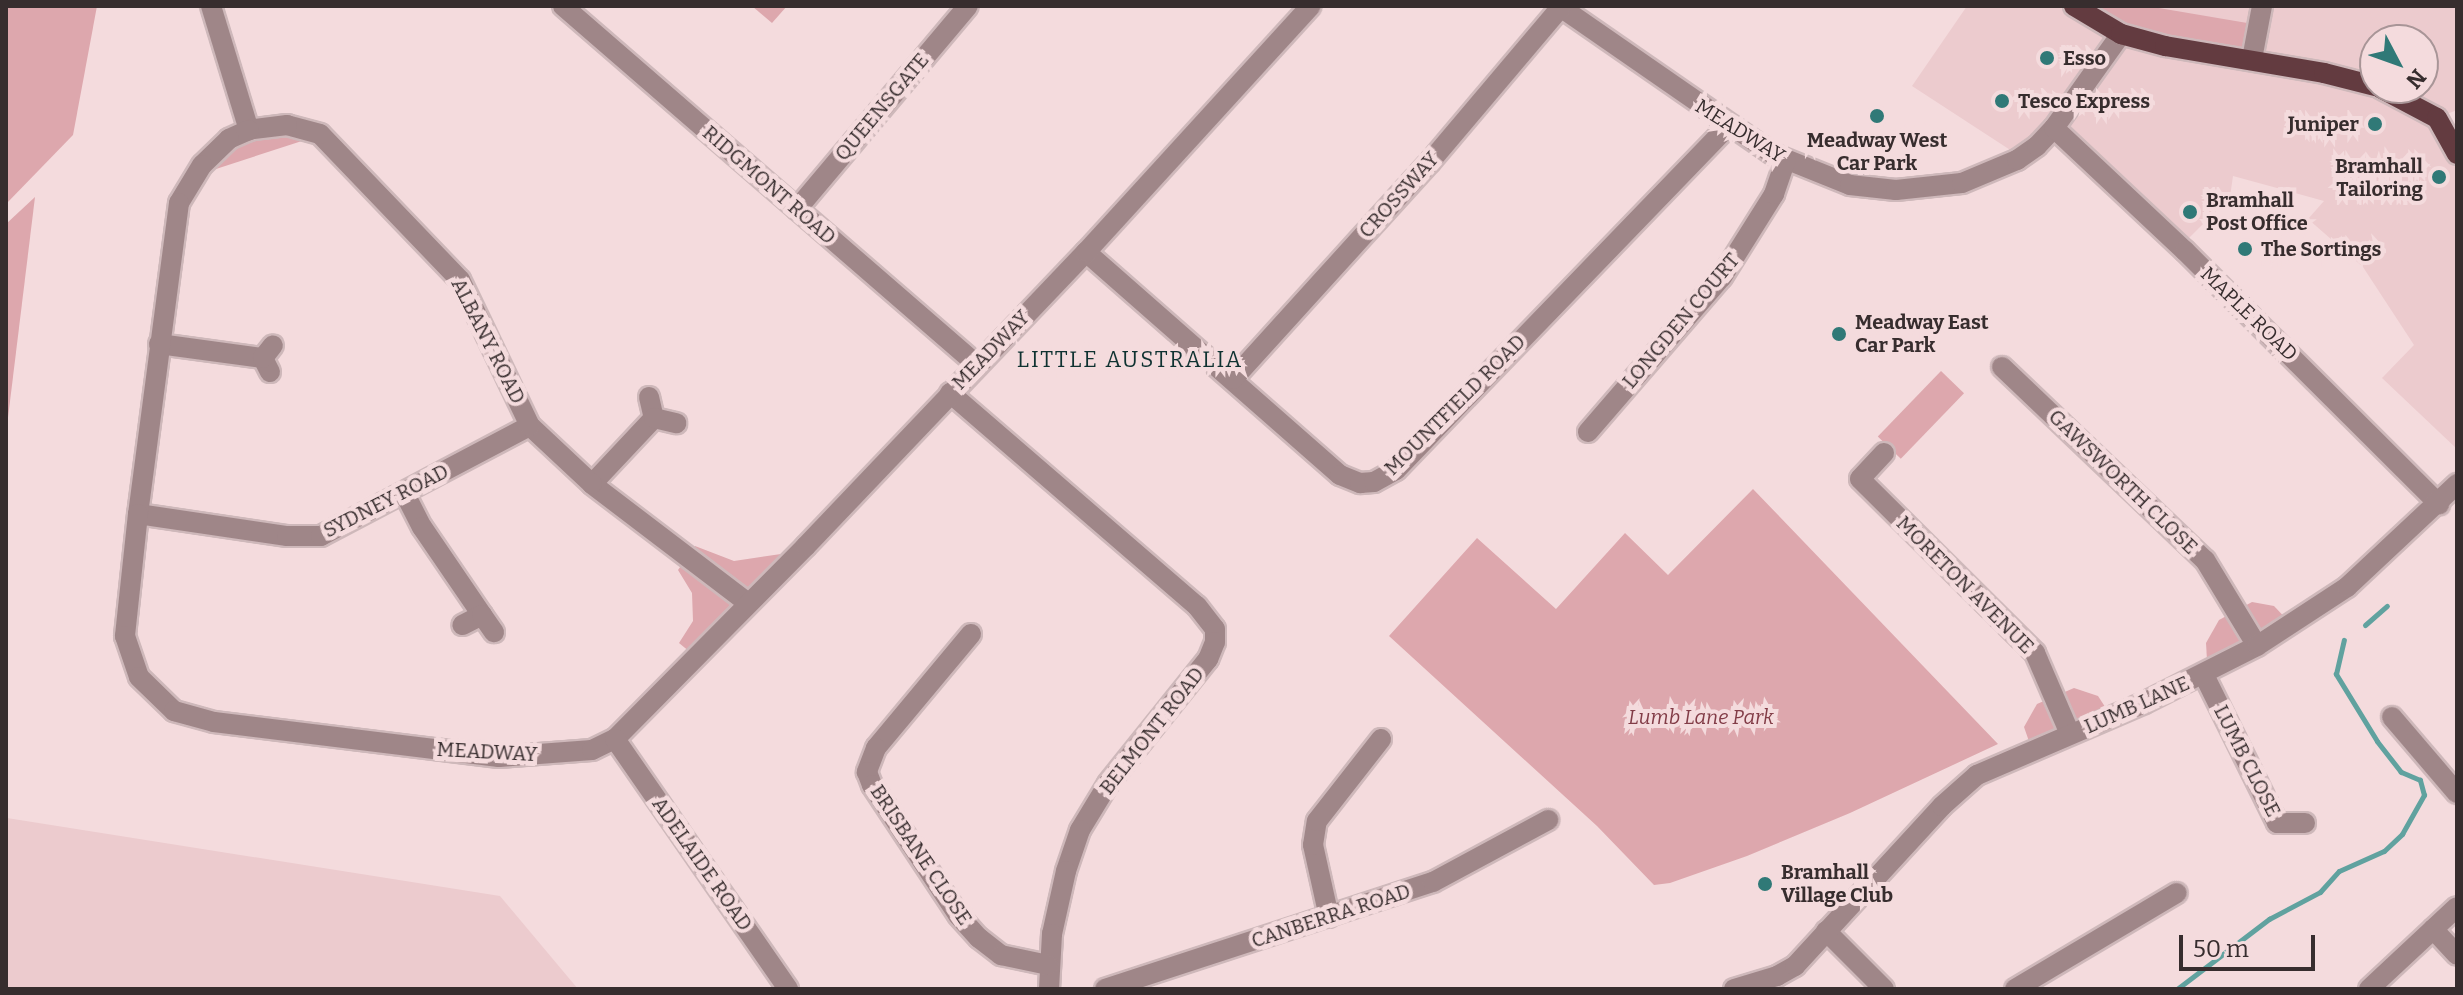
<!DOCTYPE html>
<style>
body{margin:0}
#map{position:relative;width:2463px;height:995px;overflow:hidden;background:#f4dbdd;font-family:Bitter,serif}
div>[style]{position:absolute}
.built>*{inset:0;background:#eccbce}
.green>*{inset:0;background:#dda7ad;transform-origin:0 0}
.stream>*{height:5px;margin:-2.5px;padding:0 2.5px;transform-origin:2.5px;border-radius:2.5px;background:#60a29f}
.roads{filter:drop-shadow(2px 0 #ceb8ba) drop-shadow(-2px 0 #ceb8ba) drop-shadow(0 2px #ceb8ba) drop-shadow(0 -2px #ceb8ba)}
.minor>*{height:20px;margin:-10px;padding:0 10px;transform-origin:10px;border-radius:10px;background:#9f8688}
.major>*{height:20px;margin:-10px;padding:0 10px;transform-origin:10px;border-radius:10px;background:#633b40}
.dots>*{width:22px;height:22px;translate:-50% -50%;box-sizing:border-box;border:4px solid #f4dbdd;border-radius:50%}
span{translate:-50% -50%;white-space:nowrap;text-align:center;line-height:1.15;-webkit-text-stroke:8px #f4dbdd;paint-order:stroke}
.poi-label{font-size:20px;color:#372d2e;font-weight:700}
.left{translate:0 -50%;text-align:left}
.right{translate:-100% -50%;text-align:right}
.street-label{font-size:20px;color:#372d2e}
.park-label{font-size:20px;color:#823c47;font-style:italic}
.neighbourhood-label{font-size:22px;color:#0f3231;letter-spacing:2px}
.frame{position:absolute;inset:0;border:8px solid #372d2e;pointer-events:none}
.north{position:absolute;left:2359px;top:24px;width:80px;height:80px;box-sizing:border-box;background:#f4dbdd;border:2px solid #a89597;border-radius:50%;rotate:131deg;font-size:22px;font-weight:700;line-height:32px;text-align:center;color:#372d2e}
.north::after{content:'';display:block;margin:auto;width:28px;height:36px;background:#307977;clip-path:polygon(50% 0,100% 100%,50% 72%,0 100%)}
.scale{position:absolute;left:2179px;top:935px;width:136px;height:36px;box-sizing:border-box;border:4px solid #372d2e;border-top:0;padding-left:10px;font-size:24px;line-height:28px;white-space:nowrap;color:#372d2e;-webkit-text-stroke:6px #f4dbdd;paint-order:stroke}
</style>
<div id="map">
<div class="built">
<div style="clip-path:polygon(evenodd,1967px 6px,2457px 6px,2457px 110px,2437px 118px,2457px 154px,2457px 449px,2382px 378px,2414px 345px,2363px 267px,2308px 219px,2324px 201px,2233px 176px,2230px 197px,2180px 247px,2055px 128px,2021px 157px,1912px 86px,1967px 6px,2375px 40px,2423px 40px,2423px 88px,2375px 88px,2375px 40px)"></div>
<div style="clip-path:polygon(7px 818px,500px 896px,578px 989px,6px 989px)"></div>
</div>
<div class="green">
<div style="clip-path:polygon(6px 6px,97px 6px,73px 135px,6px 204px)"></div>
<div style="clip-path:polygon(752px 6px,787px 6px,772px 23px)"></div>
<div style="clip-path:polygon(2102px 6px,2147px 6px,2259px 25px,2252px 59px,2102px 25px)"></div>
<div style="clip-path:polygon(269px 125px,305px 140px,216px 169px,202px 165px)"></div>
<div style="clip-path:polygon(35px 197px,6px 434px,6px 224px)"></div>
<div style="left:1941px;top:371px;width:32px;height:91px;rotate:44deg"></div>
<div style="clip-path:polygon(1753px 489px,1998px 744px,1850px 813px,1747px 856px,1670px 883px,1654px 885px,1597px 826px,1389px 636px,1477px 538px,1556px 609px,1625px 533px,1668px 575px)"></div>
<div style="clip-path:polygon(695px 546px,734px 561px,781px 554px,790px 562px,696px 657px,679px 643px,693px 621px,692px 593px,678px 570px)"></div>
<div style="clip-path:polygon(2252px 602px,2274px 606px,2291px 624px,2207px 660px,2206px 643px,2219px 620px)"></div>
<div style="clip-path:polygon(2074px 688px,2098px 696px,2111px 716px,2032px 750px,2024px 727px,2037px 704px)"></div>
</div>
<div class="stream">
<div style="left:2365px;top:625px;width:29px;rotate:-41deg"></div>
<div style="left:2177px;top:989px;width:116px;rotate:-37.3deg"></div>
<div style="left:2269px;top:919px;width:58px;rotate:-27.9deg"></div>
<div style="left:2320px;top:892px;width:28px;rotate:-48deg"></div>
<div style="left:2339px;top:871px;width:49px;rotate:-24deg"></div>
<div style="left:2384px;top:851px;width:25px;rotate:-43deg"></div>
<div style="left:2402px;top:834px;width:45px;rotate:-60.6deg"></div>
<div style="left:2424px;top:795px;width:16px;rotate:-105deg"></div>
<div style="left:2420px;top:780px;width:21px;rotate:-157deg"></div>
<div style="left:2401px;top:772px;width:39px;rotate:-128deg"></div>
<div style="left:2377px;top:741px;width:79px;rotate:-121.5deg"></div>
<div style="left:2336px;top:674px;width:35px;rotate:-77deg"></div>
</div>
<div class="roads">
<div class="minor">
<div style="left:211px;top:6px;width:130px;rotate:73deg"></div>
<div style="left:563px;top:6px;width:547px;rotate:40.92deg"></div>
<div style="left:1559px;top:6px;width:260px;rotate:34.7deg"></div>
<div style="left:1773px;top:154px;width:83px;rotate:21.9deg"></div>
<div style="left:1850px;top:185px;width:46px;rotate:6.2deg"></div>
<div style="left:1896px;top:190px;width:66px;rotate:-6.1deg"></div>
<div style="left:1962px;top:183px;width:60px;rotate:-22.7deg"></div>
<div style="left:2017px;top:160px;width:24px;rotate:-35deg"></div>
<div style="left:2037px;top:146px;width:25px;rotate:-47deg"></div>
<div style="left:2054px;top:128px;width:115px;rotate:-54.5deg"></div>
<div style="left:2252px;top:59px;width:54px;rotate:-79.3deg"></div>
<div style="left:2054px;top:128px;width:180px;rotate:43.2deg"></div>
<div style="left:2185px;top:251px;width:359px;rotate:44.9deg"></div>
<div style="left:797px;top:209px;width:265px;rotate:-49.9deg"></div>
<div style="left:1086px;top:252px;width:338px;rotate:41.3deg"></div>
<div style="left:1340px;top:475px;width:22px;rotate:22deg"></div>
<div style="left:1360px;top:483px;width:14px;rotate:-4deg"></div>
<div style="left:1374px;top:482px;width:25px;rotate:-29deg"></div>
<div style="left:1396px;top:470px;width:478px;rotate:-46deg"></div>
<div style="left:159px;top:344px;width:105px;rotate:7.7deg"></div>
<div style="left:2002px;top:367px;width:280px;rotate:43.6deg"></div>
<div style="left:2205px;top:560px;width:100px;rotate:58.8deg"></div>
<div style="left:270px;top:372px;width:16px;rotate:-117deg"></div>
<div style="left:263px;top:358px;width:16px;rotate:-52deg"></div>
<div style="left:1233px;top:379px;width:293px;rotate:-47.8deg"></div>
<div style="left:1430px;top:162px;width:203px;rotate:-49.8deg"></div>
<div style="left:950px;top:393px;width:326px;rotate:40.8deg"></div>
<div style="left:1197px;top:606px;width:29px;rotate:52deg"></div>
<div style="left:1215px;top:629px;width:13px;rotate:90deg"></div>
<div style="left:1215px;top:642px;width:18px;rotate:112deg"></div>
<div style="left:1208px;top:659px;width:160px;rotate:128.7deg"></div>
<div style="left:1108px;top:784px;width:54px;rotate:121.3deg"></div>
<div style="left:1080px;top:830px;width:43px;rotate:108.9deg"></div>
<div style="left:1066px;top:871px;width:65px;rotate:102.5deg"></div>
<div style="left:1052px;top:934px;width:55px;rotate:93.1deg"></div>
<div style="left:649px;top:397px;width:22px;rotate:77deg"></div>
<div style="left:1588px;top:432px;width:205px;rotate:-49.2deg"></div>
<div style="left:1722px;top:277px;width:98px;rotate:-57.9deg"></div>
<div style="left:1774px;top:194px;width:36px;rotate:-71deg"></div>
<div style="left:1884px;top:453px;width:35px;rotate:133deg"></div>
<div style="left:1860px;top:479px;width:247px;rotate:44.8deg"></div>
<div style="left:2035px;top:653px;width:88px;rotate:66.6deg"></div>
<div style="left:592px;top:484px;width:91px;rotate:-46.8deg"></div>
<div style="left:654px;top:418px;width:23px;rotate:13deg"></div>
<div style="left:405px;top:494px;width:37px;rotate:63deg"></div>
<div style="left:422px;top:527px;width:107px;rotate:55.7deg"></div>
<div style="left:482px;top:615px;width:22px;rotate:153deg"></div>
<div style="left:138px;top:514px;width:151px;rotate:8.4deg"></div>
<div style="left:287px;top:536px;width:34px"></div>
<div style="left:321px;top:536px;width:236px;rotate:-27.8deg"></div>
<div style="left:748px;top:603px;width:196px;rotate:-142.7deg"></div>
<div style="left:592px;top:484px;width:85px;rotate:-136.9deg"></div>
<div style="left:530px;top:426px;width:162px;rotate:-115.6deg"></div>
<div style="left:460px;top:280px;width:202px;rotate:-133.8deg"></div>
<div style="left:320px;top:134px;width:34px;rotate:-165deg"></div>
<div style="left:287px;top:125px;width:38px;rotate:173deg"></div>
<div style="left:249px;top:130px;width:22px;rotate:156deg"></div>
<div style="left:229px;top:139px;width:37px;rotate:136deg"></div>
<div style="left:202px;top:165px;width:44px;rotate:121.2deg"></div>
<div style="left:179px;top:203px;width:314px;rotate:97.5deg"></div>
<div style="left:138px;top:514px;width:123px;rotate:96.1deg"></div>
<div style="left:125px;top:636px;width:43px;rotate:71.1deg"></div>
<div style="left:139px;top:677px;width:49px;rotate:44.2deg"></div>
<div style="left:174px;top:711px;width:41px;rotate:15.4deg"></div>
<div style="left:214px;top:722px;width:287px;rotate:7deg"></div>
<div style="left:499px;top:757px;width:93px;rotate:-4.3deg"></div>
<div style="left:592px;top:750px;width:25px;rotate:-26deg"></div>
<div style="left:615px;top:739px;width:272px;rotate:-45.3deg"></div>
<div style="left:806px;top:546px;width:406px;rotate:-46.4deg"></div>
<div style="left:1086px;top:252px;width:333px;rotate:-47.6deg"></div>
<div style="left:482px;top:615px;width:21px;rotate:55deg"></div>
<div style="left:971px;top:634px;width:148px;rotate:129.8deg"></div>
<div style="left:876px;top:748px;width:26px;rotate:111deg"></div>
<div style="left:867px;top:772px;width:14px;rotate:69deg"></div>
<div style="left:872px;top:785px;width:156px;rotate:56.5deg"></div>
<div style="left:958px;top:915px;width:31px;rotate:48deg"></div>
<div style="left:979px;top:938px;width:28px;rotate:38deg"></div>
<div style="left:1001px;top:955px;width:48px;rotate:12deg"></div>
<div style="left:2204px;top:675px;width:165px;rotate:63.7deg"></div>
<div style="left:2277px;top:823px;width:28px"></div>
<div style="left:2392px;top:717px;width:100px;rotate:49.5deg"></div>
<div style="left:615px;top:739px;width:304px;rotate:55.3deg"></div>
<div style="left:1329px;top:917px;width:74px;rotate:-102.5deg"></div>
<div style="left:1313px;top:845px;width:24px;rotate:-81deg"></div>
<div style="left:1317px;top:821px;width:104px;rotate:-52deg"></div>
<div style="left:2433px;top:929px;width:35px;rotate:47deg"></div>
<div style="left:1826px;top:931px;width:82px;rotate:45deg"></div>
<div style="left:1105px;top:989px;width:345px;rotate:-18.1deg"></div>
<div style="left:1433px;top:882px;width:131px;rotate:-28.3deg"></div>
<div style="left:1734px;top:989px;width:45px;rotate:-16.8deg"></div>
<div style="left:1777px;top:976px;width:21px;rotate:-29deg"></div>
<div style="left:1795px;top:966px;width:217px;rotate:-47.4deg"></div>
<div style="left:1942px;top:806px;width:47px;rotate:-41.5deg"></div>
<div style="left:1977px;top:775px;width:182px;rotate:-23.3deg"></div>
<div style="left:2144px;top:703px;width:127px;rotate:-26.8deg"></div>
<div style="left:2257px;top:646px;width:108px;rotate:-33.2deg"></div>
<div style="left:2347px;top:587px;width:151px;rotate:-43.1deg"></div>
<div style="left:2015px;top:989px;width:188px;rotate:-30.7deg"></div>
<div style="left:2369px;top:989px;width:120px;rotate:-43deg"></div>
</div>
<div class="major">
<div style="left:2074px;top:6px;width:55px;rotate:30.8deg"></div>
<div style="left:2121px;top:34px;width:46px;rotate:15.3deg"></div>
<div style="left:2165px;top:46px;width:161px;rotate:9.6deg"></div>
<div style="left:2324px;top:73px;width:53px;rotate:14.3deg"></div>
<div style="left:2380px;top:88px;width:64px;rotate:27.8deg"></div>
<div style="left:2437px;top:118px;width:41px;rotate:60.9deg"></div>
</div>
</div>
<div class="dots">
<div style="left:2047px;top:58px;background:#307977"></div>
<div style="left:2002px;top:101px;background:#307977"></div>
<div style="left:1877px;top:116px;background:#307977"></div>
<div style="left:2375px;top:124px;background:#307977"></div>
<div style="left:2439px;top:177px;background:#307977"></div>
<div style="left:2190px;top:212px;background:#307977"></div>
<div style="left:2245px;top:249px;background:#307977"></div>
<div style="left:1839px;top:334px;background:#307977"></div>
<div style="left:1765px;top:884px;background:#307977"></div>
</div>
<div class="poi-label">
<span class="left" style="left:2063px;top:58px">Esso</span>
<span class="left" style="left:2018px;top:101px">Tesco Express</span>
<span class="right" style="left:2359px;top:124px">Juniper</span>
<span style="left:1877px;top:152px">Meadway West<br>Car Park</span>
<span class="right" style="left:2423px;top:178px">Bramhall<br>Tailoring</span>
<span class="left" style="left:2206px;top:212px">Bramhall<br>Post Office</span>
<span class="left" style="left:2261px;top:249px">The Sortings</span>
<span class="left" style="left:1855px;top:334px">Meadway East<br>Car Park</span>
<span class="left" style="left:1781px;top:884px">Bramhall<br>Village Club</span>
</div>
<div class="street-label">
<span style="left:882px;top:107px;rotate:-50deg">QUEENSGATE</span>
<span style="left:1740px;top:131px;rotate:32deg">MEADWAY</span>
<span style="left:769px;top:185px;rotate:41deg">RIDGMONT ROAD</span>
<span style="left:1399px;top:195px;rotate:-48deg">CROSSWAY</span>
<span style="left:2249px;top:314px;rotate:44deg">MAPLE ROAD</span>
<span style="left:1681px;top:321px;rotate:-50deg">LONGDEN COURT</span>
<span style="left:488px;top:341px;rotate:63deg">ALBANY ROAD</span>
<span style="left:991px;top:350px;rotate:-46deg">MEADWAY</span>
<span style="left:1455px;top:405px;rotate:-45deg">MOUNTFIELD ROAD</span>
<span style="left:2123px;top:482px;rotate:44deg">GAWSWORTH CLOSE</span>
<span style="left:386px;top:501px;rotate:-27deg">SYDNEY ROAD</span>
<span style="left:1965px;top:585px;rotate:45deg">MORETON AVENUE</span>
<span style="left:2137px;top:705px;rotate:-24deg">LUMB LANE</span>
<span style="left:1152px;top:731px;rotate:-52deg">BELMONT ROAD</span>
<span style="left:487px;top:752px;rotate:3deg">MEADWAY</span>
<span style="left:2247px;top:761px;rotate:63deg">LUMB CLOSE</span>
<span style="left:921px;top:855px;rotate:56deg">BRISBANE CLOSE</span>
<span style="left:702px;top:864px;rotate:55deg">ADELAIDE ROAD</span>
<span style="left:1331px;top:916px;rotate:-18deg">CANBERRA ROAD</span>
</div>
<div class="park-label">
<span style="left:1701px;top:717px">Lumb Lane Park</span>
</div>
<div class="neighbourhood-label">
<span style="left:1130px;top:360px">LITTLE AUSTRALIA</span>
</div>
<div class="frame"></div>
<div class="north">N</div>
<div class="scale">50 m</div>
</div>
